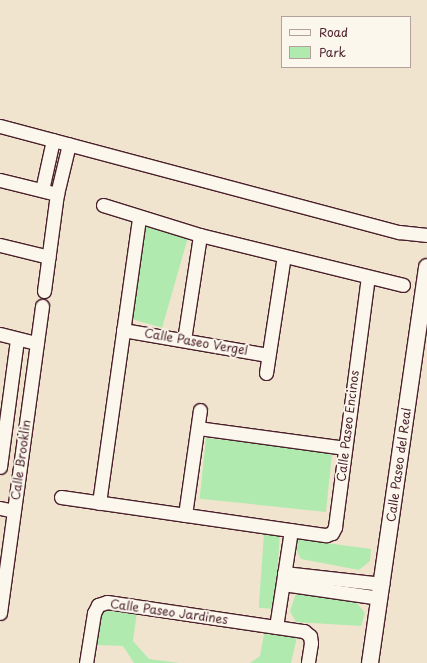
<!DOCTYPE html>
<style>
body{margin:0}
#map{position:relative;width:427px;height:663px;overflow:hidden;background:#f0e4cf;font-family:"Playpen Sans",sans-serif}
div>[style]{position:absolute}
.green>*{inset:0;background:#b1eaae;transform-origin:0 0}
.roads{filter:drop-shadow(1px 0 #4a1f2b) drop-shadow(-1px 0 #4a1f2b) drop-shadow(0 1px #4a1f2b) drop-shadow(0 -1px #4a1f2b)}
.minor>*{height:13px;margin:-6.5px;padding:0 6.5px;transform-origin:6.5px;border-radius:6.5px;background:#fbf7ec}
.tertiary>*{height:16px;margin:-8px;padding:0 8px;transform-origin:8px;border-radius:8px;background:#fbf7ec}
span{translate:-50% -50%;white-space:nowrap;text-align:center;line-height:1.15;-webkit-text-stroke:4px #fbf7ec;paint-order:stroke}
.street-label{font-size:12px;color:#4a1f2b}
.legend{position:absolute;left:281px;top:16px;width:130px;height:52px;box-sizing:border-box;background:#fbf7ec;border:1px solid #b4a19f;margin:0;padding:5px 7px;list-style:none;font-size:12px;color:#4a1f2b}
.legend li{display:flex;align-items:center;gap:8px;height:20px}
.legend b{width:20px;border:1px solid #b4a19f}
</style>
<div id="map">
<div class="green">
<div style="left:145px;top:224px;width:45px;height:95px;rotate:16deg"></div>
<div style="left:206px;top:438px;width:127px;height:61px;rotate:6deg"></div>
<div style="left:264px;top:533px;width:16px;height:75px;rotate:4deg"></div>
<div style="clip-path:polygon(296px 539px,371px 549px,370px 561px,359px 570px,301px 559px,295px 548px)"></div>
<div style="clip-path:polygon(296px 593px,356px 602px,365px 613px,361px 626px,296px 622px,290px 611px)"></div>
<div style="clip-path:polygon(103px 609px,137px 612px,133px 641px,149px 659px,179px 663px,134px 663px,123px 646px,96px 645px)"></div>
<div style="clip-path:polygon(264px 634px,297px 637px,291px 663px,250px 663px,260px 656px)"></div>
</div>
<div class="roads">
<div class="minor">
<div style="left:0;top:126px;width:413px;rotate:14.9deg"></div>
<div style="left:399px;top:232px;width:28px;rotate:6deg"></div>
<div style="left:0;top:180px;width:59px;rotate:13.8deg"></div>
<div style="left:42px;top:190px;width:51px;rotate:-77.6deg"></div>
<div style="left:103px;top:205px;width:102px;rotate:17.2deg"></div>
<div style="left:200px;top:235px;width:209px;rotate:13.8deg"></div>
<div style="left:0;top:245px;width:50px;rotate:13.8deg"></div>
<div style="left:44px;top:291px;width:98px;rotate:-82.4deg"></div>
<div style="left:57px;top:194px;width:51px;rotate:-76.5deg"></div>
<div style="left:123px;top:330px;width:147px;rotate:9.8deg"></div>
<div style="left:0;top:334px;width:38px;rotate:14deg"></div>
<div style="left:184px;top:340px;width:106px;rotate:-81.3deg"></div>
<div style="left:266px;top:373px;width:118px;rotate:-81.3deg"></div>
<div style="left:198px;top:428px;width:148px;rotate:7.7deg"></div>
<div style="left:0;top:467px;width:129px;rotate:-82.4deg"></div>
<div style="left:61px;top:497px;width:268px;rotate:8.2deg"></div>
<div style="left:326px;top:535px;width:6px;rotate:-18deg"></div>
<div style="left:332px;top:533px;width:7px;rotate:-63deg"></div>
<div style="left:335px;top:527px;width:251px;rotate:-82.5deg"></div>
<div style="left:99px;top:503px;width:289px;rotate:-82deg"></div>
<div style="left:0;top:508px;width:14px;rotate:12deg"></div>
<div style="left:185px;top:515px;width:106px;rotate:-81.9deg"></div>
<div style="left:284px;top:573px;width:99px;rotate:6.4deg"></div>
<div style="left:283px;top:584px;width:98px;rotate:8.2deg"></div>
<div style="left:0;top:613px;width:310px;rotate:-82.2deg"></div>
<div style="left:276px;top:627px;width:98px;rotate:-81.2deg"></div>
<div style="left:86px;top:663px;width:51px;rotate:-80.9deg"></div>
<div style="left:94px;top:613px;width:9px;rotate:-63deg"></div>
<div style="left:98px;top:605px;width:9px;rotate:-18deg"></div>
<div style="left:107px;top:602px;width:199px;rotate:8.4deg"></div>
<div style="left:304px;top:631px;width:8px;rotate:40deg"></div>
<div style="left:310px;top:636px;width:7px;rotate:82deg"></div>
<div style="left:311px;top:643px;width:20px;rotate:99deg"></div>
</div>
<div class="tertiary">
<div style="left:370px;top:663px;width:400px;rotate:-81.8deg"></div>
</div>
</div>
<div class="street-label">
<span style="left:196px;top:342px;rotate:10deg">Calle Paseo Vergel</span>
<span style="left:348px;top:426px;rotate:-83deg">Calle Paseo Encinos</span>
<span style="left:21px;top:460px;rotate:-82deg">Calle Brooklin</span>
<span style="left:399px;top:465px;rotate:-82deg">Calle Paseo del Real</span>
<span style="left:169px;top:612px;rotate:8deg">Calle Paseo Jardines</span>
</div>
<ul class="legend">
<li><b style="height:5px;background:#fbf7ec"></b>Road</li>
<li><b style="height:11px;background:#b1eaae"></b>Park</li>
</ul>
</div>
